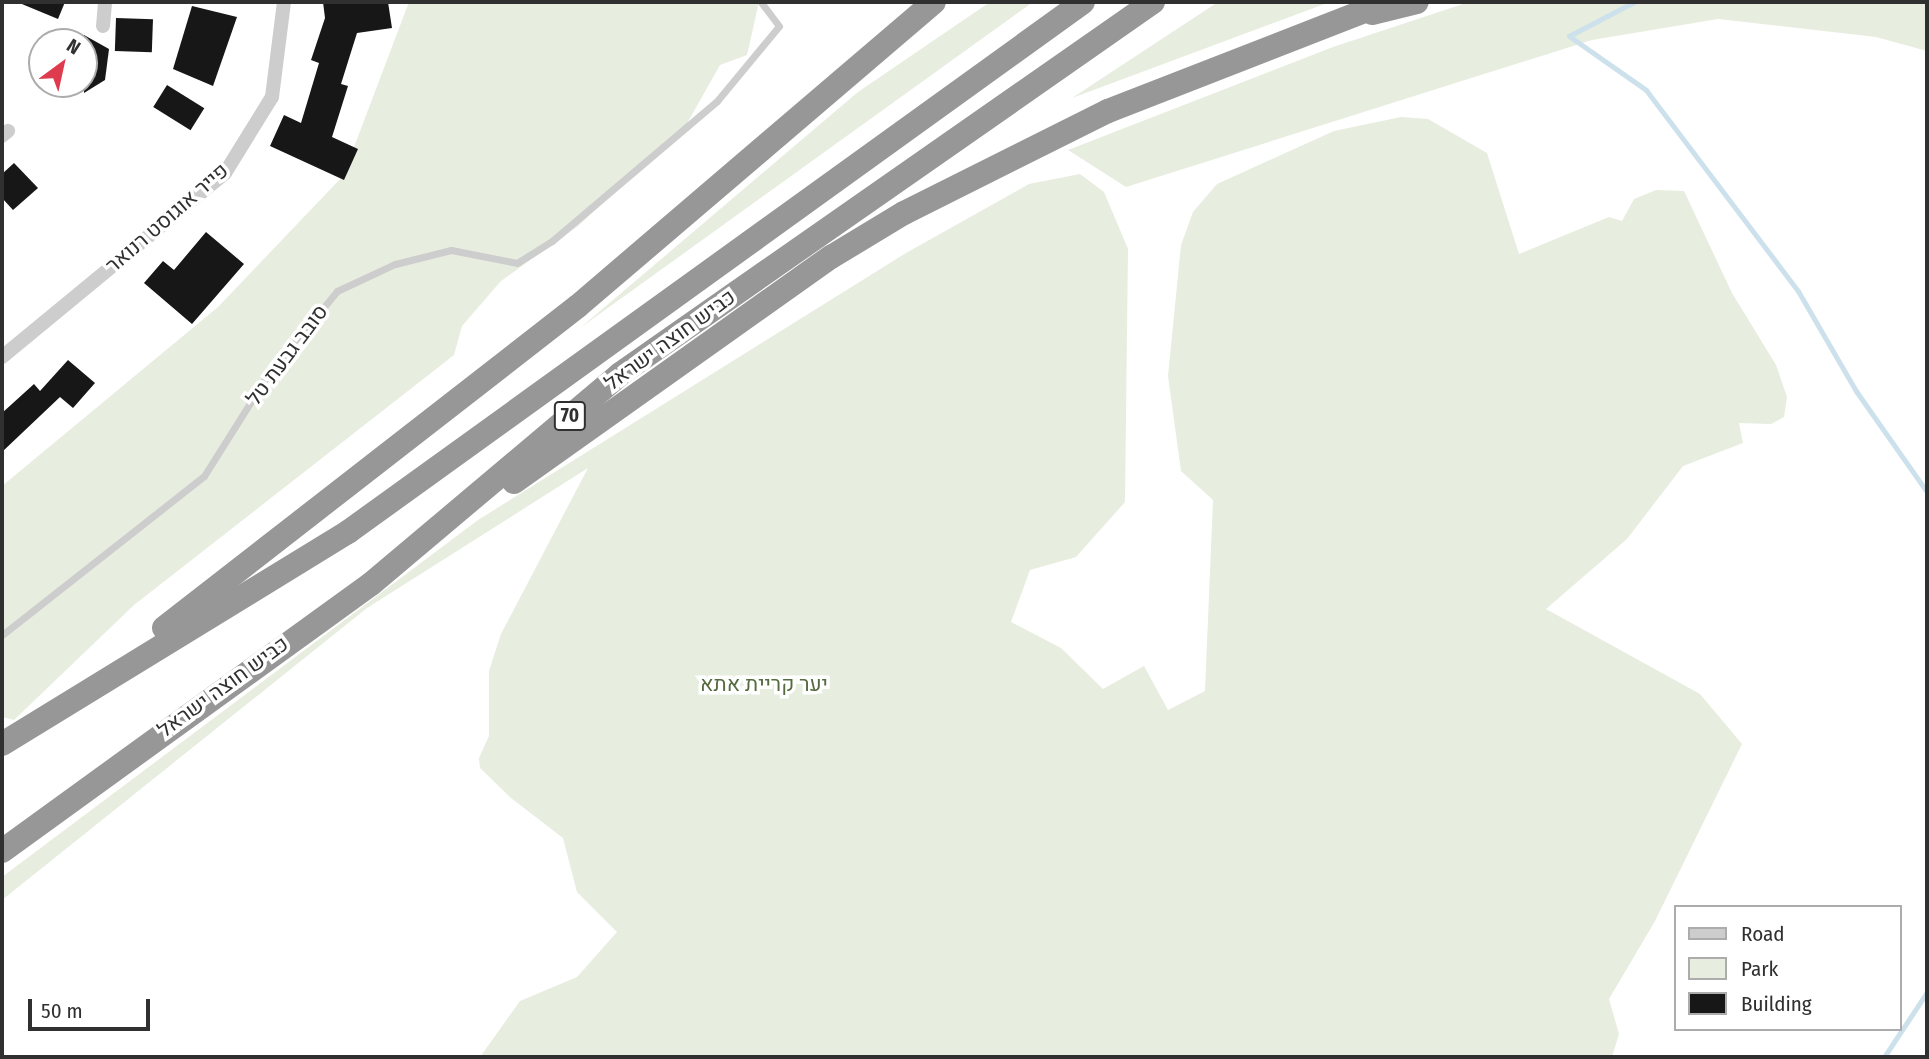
<!DOCTYPE html>
<meta charset="utf-8">
<style>
body{margin:0}
#map{position:relative;width:1929px;height:1059px;overflow:hidden;background:#fff;font-family:"Fira Sans Condensed",Heebo,sans-serif}
div>[style]{position:absolute}
.green>*{inset:0;background:#e7eddf}
.stream>*{height:5px;margin:-2.5px;padding:0 2.5px;transform-origin:2.5px;border-radius:2.5px;background:#cce1eb}
.building>*{inset:0;background:#171717;transform-origin:0 0}
.service>*{height:7px;margin:-3.5px;padding:0 3.5px;transform-origin:3.5px;border-radius:3.5px;background:#cdcdcd}
.minor>*{height:14px;margin:-7px;padding:0 7px;transform-origin:7px;border-radius:7px;background:#cdcdcd}
.motorway>*{height:24px;margin:-12px;padding:0 12px;transform-origin:12px;border-radius:12px;background:#979797}
span{translate:-50% -50%;white-space:nowrap;text-align:center;line-height:1.15;-webkit-text-stroke:7px #fff;paint-order:stroke}
.shield-label span{padding:2px 5px;background:#fff;border:2px solid;border-radius:5px;-webkit-text-stroke-width:0}
.shield-label{font-size:19px;color:#303030;font-weight:700}
.street-label{font-size:21px;color:#303030}
.park-label{font-size:21px;color:#556b3f}
.frame{position:absolute;inset:0;border:4px solid #303030;pointer-events:none}
.legend{position:absolute;left:1674px;top:905px;width:228px;height:126px;box-sizing:border-box;background:#fff;border:2px solid #acacac;margin:0;padding:9px 12px;list-style:none;font-size:21px;color:#303030}
.legend li{display:flex;align-items:center;gap:14px;height:35px}
.legend b{width:35px;border:2px solid #acacac}
.north{position:absolute;left:28px;top:28px;width:70px;height:70px;box-sizing:border-box;background:#fff;border:2px solid #acacac;border-radius:50%;rotate:33deg;font-size:19px;font-weight:700;line-height:28px;text-align:center;color:#303030}
.north::after{content:'';display:block;margin:auto;width:24px;height:32px;background:#df3b4e;clip-path:polygon(50% 0,100% 100%,50% 72%,0 100%)}
.scale{position:absolute;left:28px;top:999px;width:122px;height:32px;box-sizing:border-box;border:4px solid #303030;border-top:0;padding-left:9px;font-size:21px;line-height:24px;white-space:nowrap;color:#303030;-webkit-text-stroke:5px #fff;paint-order:stroke}
</style>
<div id="map">
<div class="green">
<div style="clip-path:polygon(409px 2px,759px 2px,747px 55px,720px 65px,685px 127px,578px 226px,501px 281px,462px 326px,454px 355px,134px 605px,14px 720px,2px 717px,2px 486px,218px 307px,343px 176px)"></div>
<div style="clip-path:polygon(990px 2px,1033px 2px,580px 328px,858px 92px)"></div>
<div style="clip-path:polygon(1218px 2px,1330px 2px,1072px 98px)"></div>
<div style="clip-path:polygon(1469px 2px,1926px 2px,1927px 51px,1876px 37px,1718px 19px,1592px 40px,1126px 187px,1068px 150px,1333px 47px)"></div>
<div style="clip-path:polygon(1401px 117px,1428px 119px,1487px 153px,1519px 254px,1609px 217px,1622px 221px,1634px 199px,1656px 190px,1684px 191px,1732px 293px,1776px 365px,1787px 397px,1784px 417px,1771px 424px,1739px 423px,1743px 443px,1683px 466px,1627px 539px,1546px 609px,1700px 694px,1742px 744px,1655px 921px,1609px 999px,1619px 1034px,1612px 1057px,480px 1057px,520px 1001px,577px 977px,617px 932px,577px 892px,563px 838px,511px 798px,480px 768px,479px 758px,489px 736px,489px 671px,501px 634px,588px 468px,367px 608px,2px 900px,2px 877px,478px 520px,906px 253px,1029px 184px,1080px 174px,1104px 192px,1128px 249px,1125px 502px,1076px 557px,1030px 570px,1011px 622px,1061px 648px,1103px 689px,1144px 666px,1168px 710px,1205px 691px,1213px 500px,1181px 471px,1168px 376px,1181px 245px,1193px 212px,1217px 184px,1334px 131px)"></div>
</div>
<div class="stream">
<div style="left:1634px;top:2px;width:73px;rotate:152.4deg"></div>
<div style="left:1569px;top:36px;width:94px;rotate:35deg"></div>
<div style="left:1646px;top:90px;width:252px;rotate:52.9deg"></div>
<div style="left:1798px;top:291px;width:116px;rotate:59.9deg"></div>
<div style="left:1856px;top:391px;width:123px;rotate:54.9deg"></div>
<div style="left:1884px;top:1057px;width:78px;rotate:-56.5deg"></div>
</div>
<div class="building">
<div style="clip-path:polygon(17px 2px,65px 2px,58px 19px)"></div>
<div style="clip-path:polygon(323px 2px,388px 2px,392px 28px,357px 33px,341px 84px,348px 86px,332px 137px,358px 149px,344px 180px,270px 146px,284px 115px,301px 123px,319px 63px,311px 60px,325px 18px)"></div>
<div style="clip-path:polygon(192px 6px,237px 17px,213px 86px,173px 69px)"></div>
<div style="left:116px;top:18px;width:37px;height:33px;rotate:2deg"></div>
<div style="clip-path:polygon(84px 35px,109px 49px,105px 80px,84px 93px)"></div>
<div style="left:167px;top:85px;width:44px;height:26px;rotate:32deg"></div>
<div style="clip-path:polygon(14px 163px,38px 188px,13px 210px,2px 198px,2px 174px)"></div>
<div style="clip-path:polygon(206px 232px,244px 264px,192px 324px,144px 283px,163px 261px,174px 270px)"></div>
<div style="clip-path:polygon(68px 360px,95px 383px,73px 408px,60px 397px,2px 452px,2px 413px,34px 384px,40px 391px)"></div>
</div>
<div class="service">
<div style="left:2px;top:635px;width:257px;rotate:-38.2deg"></div>
<div style="left:204px;top:476px;width:118px;rotate:-57.8deg"></div>
<div style="left:267px;top:376px;width:110px;rotate:-50.5deg"></div>
<div style="left:337px;top:291px;width:64px;rotate:-25deg"></div>
<div style="left:395px;top:264px;width:58px;rotate:-14deg"></div>
<div style="left:451px;top:250px;width:67px;rotate:11.1deg"></div>
<div style="left:517px;top:263px;width:41px;rotate:-32.2deg"></div>
<div style="left:552px;top:241px;width:216px;rotate:-40.3deg"></div>
<div style="left:717px;top:101px;width:97px;rotate:-50.4deg"></div>
<div style="left:779px;top:26px;width:30px;rotate:-127deg"></div>
</div>
<div class="minor">
<div style="left:103px;top:26px;width:24px;rotate:-85deg"></div>
<div style="left:2px;top:136px;width:8px;rotate:-40deg"></div>
<div style="left:2px;top:357px;width:289px;rotate:-39.5deg"></div>
<div style="left:225px;top:173px;width:89px;rotate:-58.3deg"></div>
<div style="left:272px;top:97px;width:96px;rotate:-82.8deg"></div>
</div>
<div class="motorway">
<div style="left:1372px;top:13px;width:46px;rotate:-13.7deg"></div>
<div style="left:514px;top:482px;width:389px;rotate:-35.4deg"></div>
<div style="left:831px;top:257px;width:85px;rotate:-31.1deg"></div>
<div style="left:904px;top:213px;width:228px;rotate:-26.6deg"></div>
<div style="left:1108px;top:111px;width:300px;rotate:-21.3deg"></div>
<div style="left:164px;top:628px;width:524px;rotate:-37.87deg"></div>
<div style="left:578px;top:306px;width:468px;rotate:-40.5deg"></div>
<div style="left:2px;top:744px;width:406px;rotate:-31.5deg"></div>
<div style="left:348px;top:532px;width:906px;rotate:-35.79deg"></div>
<div style="left:2px;top:851px;width:455px;rotate:-35.9deg"></div>
<div style="left:371px;top:584px;width:326px;rotate:-40.1deg"></div>
<div style="left:620px;top:374px;width:650px;rotate:-34.91deg"></div>
</div>
<div class="shield-label">
<span style="left:570px;top:416px">70</span>
</div>
<div class="street-label">
<span style="left:167px;top:218px;rotate:-41deg">פייר אוגוסט רנואר</span>
<span style="left:670px;top:340px;rotate:-36deg">כביש חוצה ישראל</span>
<span style="left:287px;top:355px;rotate:-53deg">סובב גבעת טל</span>
<span style="left:223px;top:687px;rotate:-36deg">כביש חוצה ישראל</span>
</div>
<div class="park-label">
<span style="left:764px;top:684px">יער קריית אתא</span>
</div>
<div class="frame"></div>
<ul class="legend">
<li><b style="height:9px;background:#cdcdcd"></b>Road</li>
<li><b style="height:19px;background:#e7eddf"></b>Park</li>
<li><b style="height:19px;background:#171717"></b>Building</li>
</ul>
<div class="north">N</div>
<div class="scale">50 m</div>
</div>
